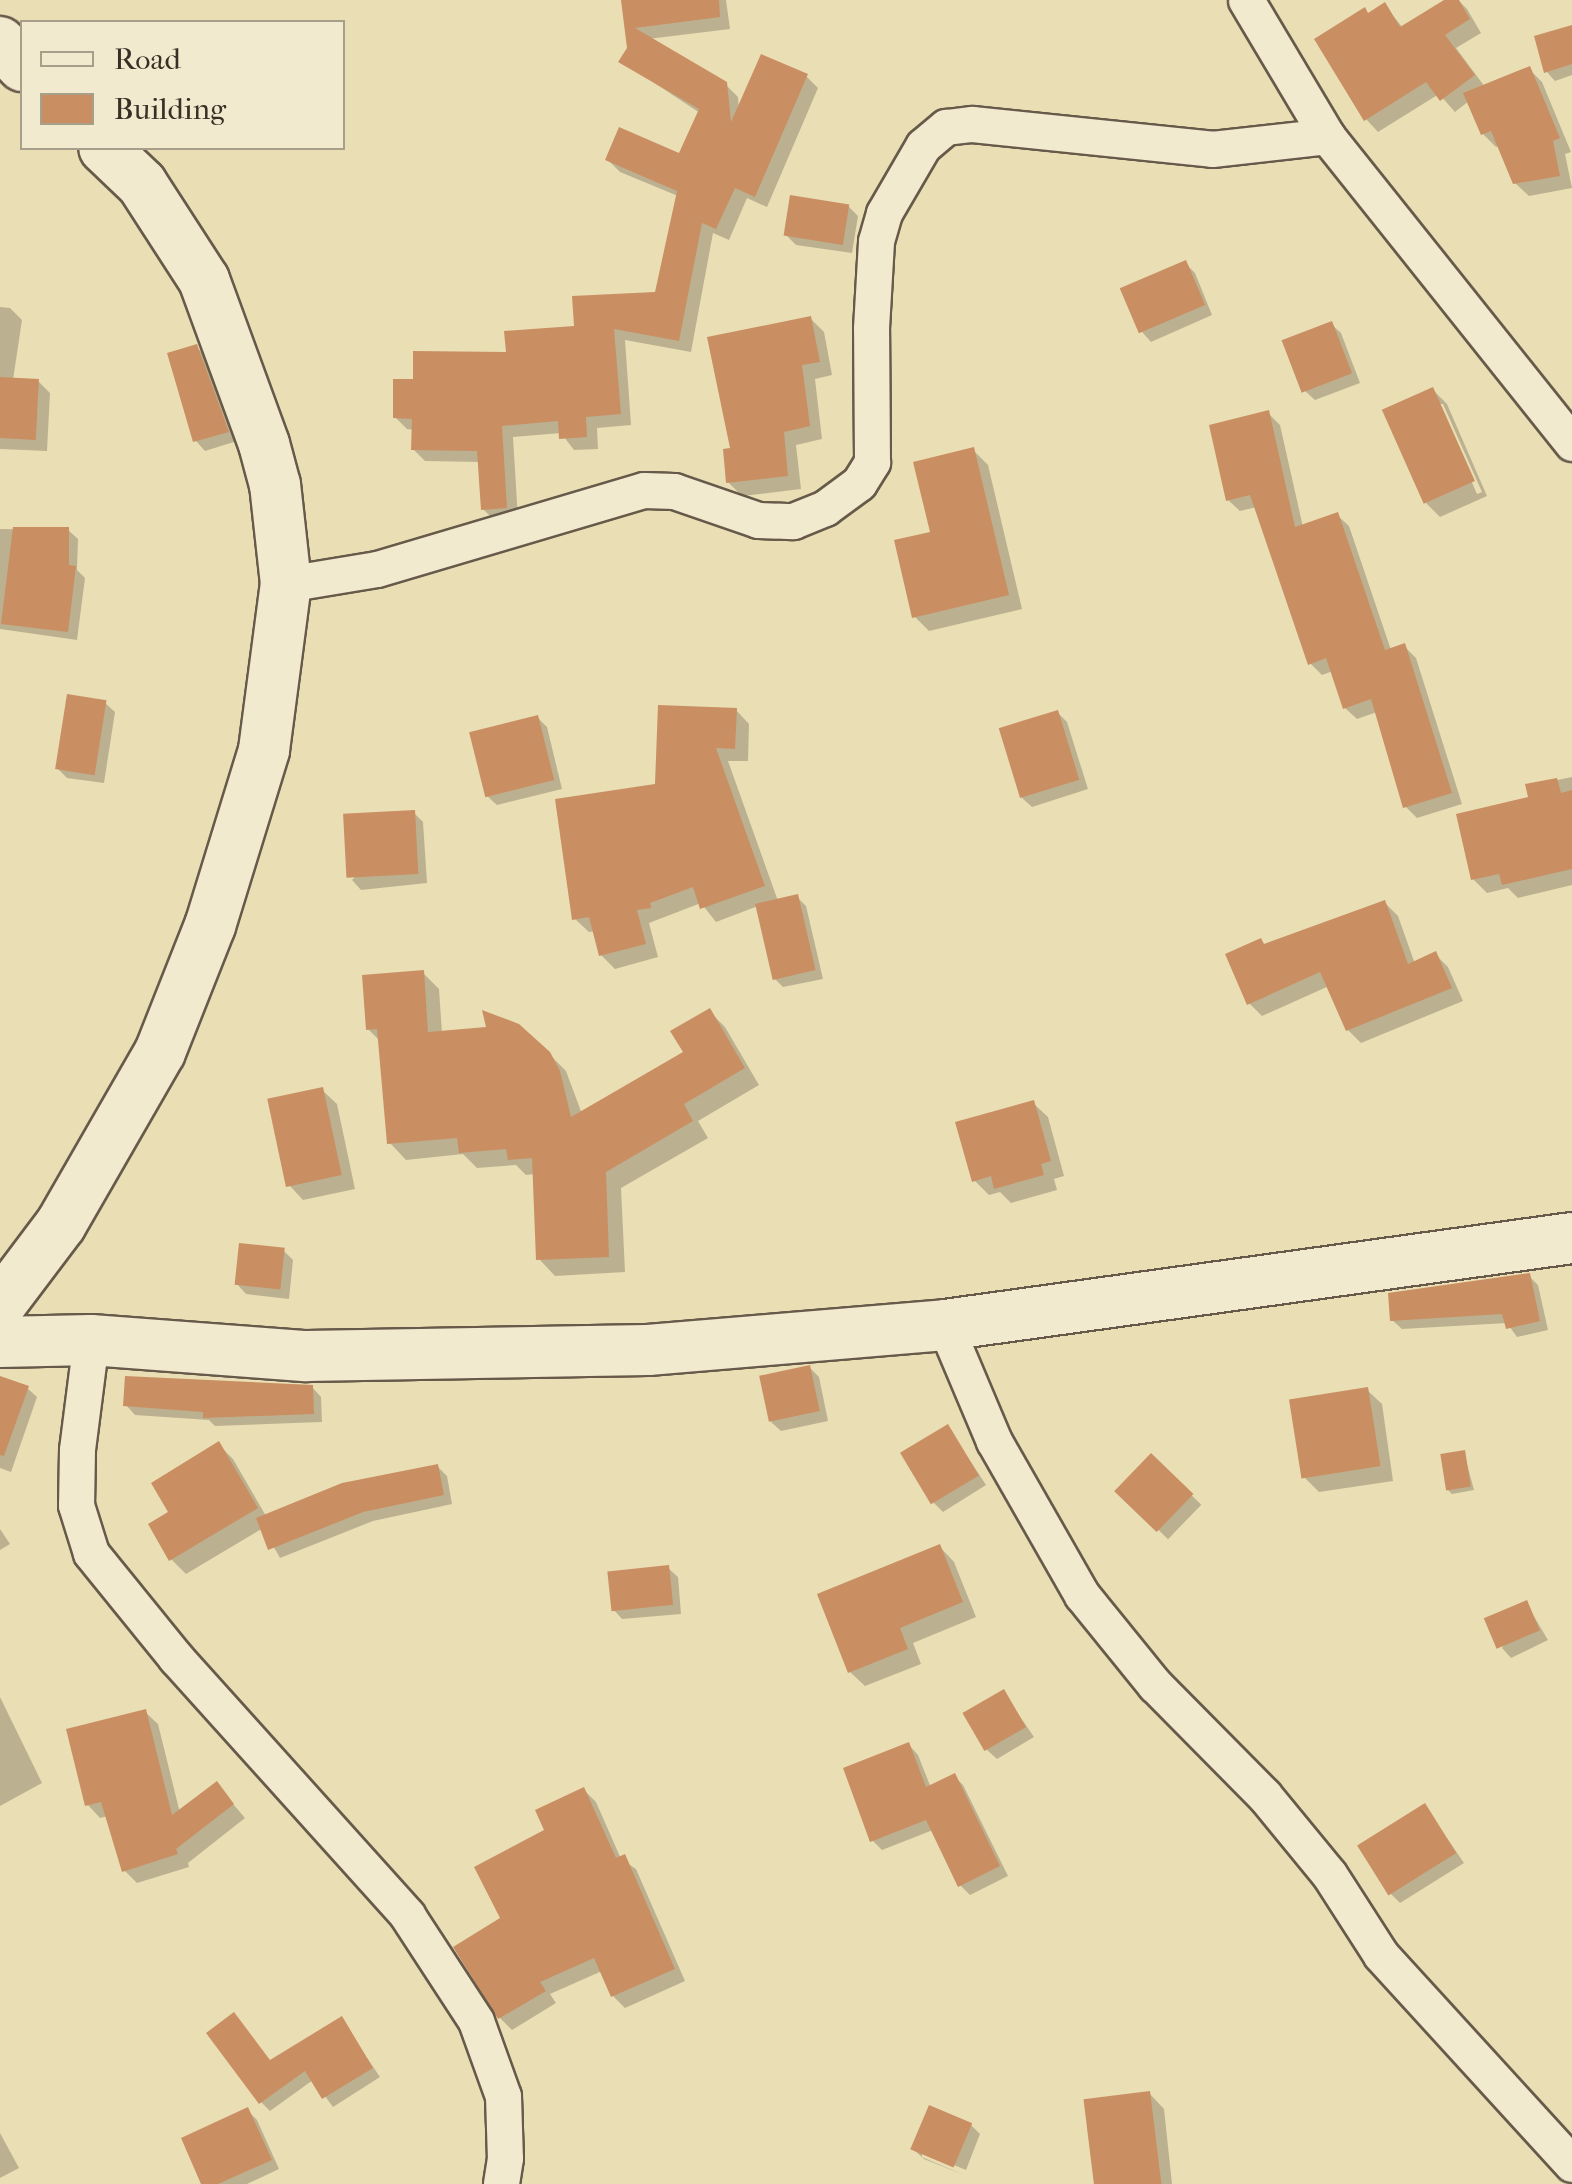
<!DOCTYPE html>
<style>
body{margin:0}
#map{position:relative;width:1572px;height:2184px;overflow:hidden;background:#eadeb4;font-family:"IM FELL French Canon",serif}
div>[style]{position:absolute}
.shadow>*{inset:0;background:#0003;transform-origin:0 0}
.building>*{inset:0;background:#ca8e63;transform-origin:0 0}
.roads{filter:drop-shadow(2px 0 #675a4a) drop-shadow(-2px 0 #675a4a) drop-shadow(0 2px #675a4a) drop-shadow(0 -2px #675a4a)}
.street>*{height:35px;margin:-17.5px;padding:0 17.5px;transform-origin:17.5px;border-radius:17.5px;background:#f1eace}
.secondary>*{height:50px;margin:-25px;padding:0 25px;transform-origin:25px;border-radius:25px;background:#f1eace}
span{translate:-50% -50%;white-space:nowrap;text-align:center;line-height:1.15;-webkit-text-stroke:10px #f1eace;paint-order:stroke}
.legend{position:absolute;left:20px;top:20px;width:325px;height:130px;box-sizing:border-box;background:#f1eace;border:2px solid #a89f8b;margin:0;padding:12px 18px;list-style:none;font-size:30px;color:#3b2e27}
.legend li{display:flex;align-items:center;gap:20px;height:50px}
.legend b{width:50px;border:2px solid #a89f8b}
</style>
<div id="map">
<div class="shadow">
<div style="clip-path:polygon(623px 0,726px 0,730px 29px,648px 39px,725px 84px,738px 97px,739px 110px,806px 76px,818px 88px,767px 207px,747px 198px,729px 240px,713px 233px,691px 352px,625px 340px,631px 425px,597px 428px,598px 449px,574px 450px,561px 433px,513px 437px,518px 519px,495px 521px,483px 509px,480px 462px,425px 461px,413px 449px,414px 430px,407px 429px,395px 417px,415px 382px,509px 355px,657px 294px,678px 196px,620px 172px,608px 160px,681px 156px,700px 113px,621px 61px,629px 48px)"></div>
<div style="clip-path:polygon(1449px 0,1458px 0,1467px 9px,1481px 33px,1456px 48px,1485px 87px,1529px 69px,1542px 82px,1571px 152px,1565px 154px,1572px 188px,1529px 196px,1515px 183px,1500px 145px,1496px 147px,1483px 134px,1469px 101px,1455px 112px,1439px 94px,1378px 132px,1366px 119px,1369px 15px,1385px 6px,1403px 28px)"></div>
<div style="clip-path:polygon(1572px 27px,1572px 75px,1555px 81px,1546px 71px)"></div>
<div style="clip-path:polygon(848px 206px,858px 216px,852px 253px,796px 245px,786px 235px)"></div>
<div style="clip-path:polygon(1185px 263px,1195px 273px,1212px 315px,1151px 342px,1142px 332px)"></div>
<div style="clip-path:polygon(0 307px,10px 308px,22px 320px,13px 380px,38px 381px,50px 393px,47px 451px,0 449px)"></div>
<div style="clip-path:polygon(810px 318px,824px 332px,832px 375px,815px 379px,822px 439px,796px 445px,801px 489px,742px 496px,728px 482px,733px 450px)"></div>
<div style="clip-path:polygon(1331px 324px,1341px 333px,1360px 383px,1315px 400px,1305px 391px)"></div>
<div style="clip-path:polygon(196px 347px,206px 356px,237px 441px,205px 451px,196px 441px)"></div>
<div style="clip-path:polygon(evenodd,1433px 390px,1447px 404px,1487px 496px,1440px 517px,1426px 503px,1433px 390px,1438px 404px,1443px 404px,1482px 492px,1477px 494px,1438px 404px)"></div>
<div style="clip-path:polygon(1268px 413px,1280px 425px,1303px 527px,1337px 515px,1349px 526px,1391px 650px,1404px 646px,1416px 658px,1462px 804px,1417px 818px,1405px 806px,1377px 712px,1357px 719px,1345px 708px,1333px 671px,1322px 675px,1310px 663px,1257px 507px,1240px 511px,1228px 500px)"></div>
<div style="clip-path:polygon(973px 450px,988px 465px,1022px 609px,929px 631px,915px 617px,933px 534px)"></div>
<div style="clip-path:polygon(0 529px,68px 530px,78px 539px,77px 570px,85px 578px,77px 640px,0 629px)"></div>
<div style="clip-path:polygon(105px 703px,115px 712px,104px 783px,67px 778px,57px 768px)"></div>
<div style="clip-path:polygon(736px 710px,749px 724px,748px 761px,728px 761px,778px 901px,797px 897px,806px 906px,823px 979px,783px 987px,774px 978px,758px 906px,716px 922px,701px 903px,649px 923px,658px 957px,615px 969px,601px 955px,595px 931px,589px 932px,575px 919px,657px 786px)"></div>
<div style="clip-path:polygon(1058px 713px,1067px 722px,1088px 789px,1032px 807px,1022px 798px)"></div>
<div style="clip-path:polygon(538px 718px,547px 727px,562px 789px,497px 805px,487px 796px)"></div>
<div style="clip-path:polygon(1572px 777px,1572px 885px,1518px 898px,1508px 888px,1487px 893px,1473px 879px,1531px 799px,1528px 786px)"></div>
<div style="clip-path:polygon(414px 813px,423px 822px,427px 883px,361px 890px,352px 880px)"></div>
<div style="clip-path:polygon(1385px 903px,1398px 916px,1415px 964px,1435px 954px,1448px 967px,1463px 1001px,1361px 1043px,1348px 1030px,1329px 986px,1262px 1016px,1250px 1004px,1266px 946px)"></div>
<div style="clip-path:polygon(423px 973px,439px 989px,442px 1033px,549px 1054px,566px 1071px,582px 1114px,687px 1053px,709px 1011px,725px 1027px,759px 1085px,698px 1121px,708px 1138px,621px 1188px,625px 1272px,555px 1276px,539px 1259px,535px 1174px,526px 1175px,516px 1165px,477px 1168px,463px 1154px,406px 1160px,390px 1143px,381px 1042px,368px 1029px)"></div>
<div style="clip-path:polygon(322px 1090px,337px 1104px,355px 1189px,303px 1200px,289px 1185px)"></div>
<div style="clip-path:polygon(1033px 1103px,1048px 1117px,1064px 1176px,1054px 1179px,1057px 1190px,1011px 1203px,1000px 1192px,989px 1195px,974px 1180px)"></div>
<div style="clip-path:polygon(284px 1251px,293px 1260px,289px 1299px,246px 1294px,237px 1284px)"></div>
<div style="clip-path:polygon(1529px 1276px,1538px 1285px,1548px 1330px,1517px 1337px,1507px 1323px,1402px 1329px,1392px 1320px)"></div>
<div style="clip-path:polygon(810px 1368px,819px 1377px,828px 1421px,781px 1431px,771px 1422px)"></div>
<div style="clip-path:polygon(0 1385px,27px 1388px,37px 1397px,11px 1472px,0 1468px)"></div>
<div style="clip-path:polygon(312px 1387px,321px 1397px,322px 1422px,215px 1426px,209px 1420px,135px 1415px,126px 1405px)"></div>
<div style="clip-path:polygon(1367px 1390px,1382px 1404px,1393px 1481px,1319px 1492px,1304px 1477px)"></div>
<div style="clip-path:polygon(948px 1427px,986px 1485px,943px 1512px,933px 1502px)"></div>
<div style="clip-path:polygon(219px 1445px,233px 1459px,266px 1516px,437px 1466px,447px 1476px,452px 1504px,373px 1521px,280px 1558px,263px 1528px,186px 1574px,171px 1559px,171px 1513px)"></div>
<div style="clip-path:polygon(1464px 1453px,1474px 1490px,1452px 1494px,1448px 1490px)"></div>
<div style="left:1151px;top:1456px;width:70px;height:48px;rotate:44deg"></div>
<div style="clip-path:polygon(0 1529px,10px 1544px,0 1550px)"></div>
<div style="clip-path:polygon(940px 1547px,954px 1562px,976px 1617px,913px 1643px,921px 1664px,865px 1686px,850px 1672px)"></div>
<div style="clip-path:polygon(668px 1568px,678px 1577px,681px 1614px,622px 1619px,613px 1609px)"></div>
<div style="clip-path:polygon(1526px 1603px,1548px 1640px,1511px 1658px,1502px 1648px)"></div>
<div style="clip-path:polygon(1003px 1692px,1034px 1737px,997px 1759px,987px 1750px)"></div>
<div style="clip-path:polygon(0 1697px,42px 1783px,0 1806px)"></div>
<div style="clip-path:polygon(145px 1712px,158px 1724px,180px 1813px,216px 1784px,245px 1818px,188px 1863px,189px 1867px,137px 1883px,124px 1870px,108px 1816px,100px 1818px,88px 1805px)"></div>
<div style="clip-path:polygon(909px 1745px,918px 1755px,931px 1788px,954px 1776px,963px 1785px,1008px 1876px,970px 1895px,960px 1885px,933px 1830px,882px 1850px,872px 1840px)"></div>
<div style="clip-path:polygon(584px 1790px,596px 1802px,621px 1859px,636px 1869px,685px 1981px,625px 2008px,613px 1996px,602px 1971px,550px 1994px,556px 2003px,512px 2030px,500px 2018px,503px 1919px,548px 1831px)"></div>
<div style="clip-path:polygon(1425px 1806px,1464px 1863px,1400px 1903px,1391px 1894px)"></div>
<div style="clip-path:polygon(341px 2019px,380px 2077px,333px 2107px,313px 2080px,270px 2111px,261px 2102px,271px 2062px)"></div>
<div style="clip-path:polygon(1150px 2094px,1164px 2109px,1172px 2184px,1095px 2184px)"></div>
<div style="clip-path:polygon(247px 2110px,257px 2120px,279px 2169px,247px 2184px,204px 2184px)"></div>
<div style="clip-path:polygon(971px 2125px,980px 2134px,966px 2170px,922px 2152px,922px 2157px,964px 2175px,924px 2159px,914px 2150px)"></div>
<div style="clip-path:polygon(0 2133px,19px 2168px,0 2178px)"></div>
</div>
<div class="building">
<div style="clip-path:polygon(621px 0,719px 0,720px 17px,635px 28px,727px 82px,731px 122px,761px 54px,808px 74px,755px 197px,735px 188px,716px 229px,702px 223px,679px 341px,614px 329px,621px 414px,586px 417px,587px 437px,559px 439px,558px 421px,502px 426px,507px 508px,481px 510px,477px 451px,411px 450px,412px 419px,393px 418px,393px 379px,413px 379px,413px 351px,506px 352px,504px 331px,574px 326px,572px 296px,655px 292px,677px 191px,605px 160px,619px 127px,679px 153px,699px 109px,618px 62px,627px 48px)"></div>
<div style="clip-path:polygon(1444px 0,1459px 0,1470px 19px,1445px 35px,1475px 75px,1440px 101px,1426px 82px,1364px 121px,1314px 39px,1365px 7px,1368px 13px,1385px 2px,1400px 27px)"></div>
<div style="clip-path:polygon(1572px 25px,1572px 64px,1544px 73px,1534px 36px)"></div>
<div style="clip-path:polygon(1530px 66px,1560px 138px,1553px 141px,1560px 176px,1513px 184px,1491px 131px,1481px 135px,1463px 93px)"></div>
<div style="left:790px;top:195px;width:60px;height:41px;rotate:9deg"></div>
<div style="left:1186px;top:260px;width:49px;height:72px;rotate:67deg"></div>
<div style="clip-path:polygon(811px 316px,820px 362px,802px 365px,810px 426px,784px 432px,788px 476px,726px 483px,723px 449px,730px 448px,707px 337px)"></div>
<div style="left:1332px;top:321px;width:56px;height:54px;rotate:69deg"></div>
<div style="clip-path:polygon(197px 344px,229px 432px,193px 442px,167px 353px)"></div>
<div style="left:0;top:377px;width:39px;height:61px;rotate:3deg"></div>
<div style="left:1433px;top:387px;width:103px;height:56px;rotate:66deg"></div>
<div style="clip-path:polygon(1269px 410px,1295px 527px,1338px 512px,1385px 650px,1405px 643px,1452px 793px,1403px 808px,1371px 699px,1343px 709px,1326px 658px,1308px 665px,1250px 495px,1226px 501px,1209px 425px)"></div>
<div style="clip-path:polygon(974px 447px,1009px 595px,912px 618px,894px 540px,930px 532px,913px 462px)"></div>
<div style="clip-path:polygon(13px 527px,69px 527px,69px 565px,76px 566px,68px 632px,1px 624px)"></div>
<div style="left:67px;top:694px;width:40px;height:76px;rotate:9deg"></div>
<div style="clip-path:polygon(658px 705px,737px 708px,735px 749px,716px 748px,765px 886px,700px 909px,693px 887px,650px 903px,651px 908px,637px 910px,646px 944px,599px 956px,589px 917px,572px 920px,555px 799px,655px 784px)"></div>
<div style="left:1058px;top:710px;width:73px;height:62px;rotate:73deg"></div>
<div style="left:538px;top:715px;width:67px;height:71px;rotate:76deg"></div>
<div style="clip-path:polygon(1557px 778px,1561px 793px,1572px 790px,1572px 869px,1502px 885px,1499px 874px,1471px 880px,1456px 814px,1528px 797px,1525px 784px)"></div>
<div style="left:415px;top:810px;width:64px;height:72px;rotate:87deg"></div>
<div style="left:798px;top:894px;width:78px;height:44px;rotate:77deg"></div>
<div style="clip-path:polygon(1385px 900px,1408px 964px,1436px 951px,1452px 988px,1346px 1031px,1320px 972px,1247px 1005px,1225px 954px,1261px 938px,1264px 944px)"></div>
<div style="clip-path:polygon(424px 970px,428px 1032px,486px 1027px,482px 1010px,519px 1024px,550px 1052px,560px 1071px,571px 1117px,683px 1052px,670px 1031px,710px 1008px,745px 1068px,684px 1104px,693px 1121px,606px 1172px,609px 1257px,536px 1260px,532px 1158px,508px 1160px,506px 1149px,459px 1153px,457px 1138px,387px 1144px,377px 1029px,366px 1030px,362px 975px)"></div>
<div style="left:323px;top:1087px;width:90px;height:57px;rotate:78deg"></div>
<div style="clip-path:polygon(1034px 1100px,1051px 1161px,1041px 1164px,1044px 1175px,994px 1189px,991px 1176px,972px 1182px,955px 1122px)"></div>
<div style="left:239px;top:1243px;width:46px;height:42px;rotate:6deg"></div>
<div style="clip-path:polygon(1530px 1273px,1540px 1321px,1506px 1329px,1502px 1314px,1390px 1321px,1388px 1293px)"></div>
<div style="left:810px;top:1365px;width:47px;height:52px;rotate:78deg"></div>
<div style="clip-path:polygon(0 1376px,29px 1386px,4px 1456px,0 1455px)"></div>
<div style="clip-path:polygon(125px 1376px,313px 1385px,314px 1414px,203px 1418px,203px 1412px,123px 1406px)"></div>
<div style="left:1368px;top:1387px;width:80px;height:80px;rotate:81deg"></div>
<div style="left:948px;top:1424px;width:60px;height:56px;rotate:59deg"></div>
<div style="clip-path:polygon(219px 1441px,258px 1508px,169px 1561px,148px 1524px,168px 1512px,151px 1483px)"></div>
<div style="left:1465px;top:1450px;width:37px;height:25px;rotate:81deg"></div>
<div style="left:1151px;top:1453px;width:59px;height:53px;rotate:44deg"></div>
<div style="clip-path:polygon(438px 1464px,444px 1495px,363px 1512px,268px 1550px,256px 1518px,342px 1483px)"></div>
<div style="clip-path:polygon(940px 1544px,963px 1602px,900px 1628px,908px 1649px,848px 1673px,817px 1594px)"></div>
<div style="left:669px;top:1565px;width:40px;height:62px;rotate:84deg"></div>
<div style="left:1527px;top:1600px;width:33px;height:47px;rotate:67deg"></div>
<div style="left:1004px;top:1689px;width:44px;height:48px;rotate:60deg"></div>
<div style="clip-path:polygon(146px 1709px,172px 1815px,217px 1781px,234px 1804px,176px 1849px,178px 1854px,122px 1872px,101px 1802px,85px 1806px,66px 1729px)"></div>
<div style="clip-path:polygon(909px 1742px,926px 1787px,955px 1773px,1000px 1866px,958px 1887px,926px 1820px,870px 1842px,843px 1768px)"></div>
<div style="clip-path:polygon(584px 1787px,616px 1858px,625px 1854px,675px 1969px,611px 1997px,594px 1958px,540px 1982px,546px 1991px,498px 2019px,453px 1947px,500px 1918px,474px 1867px,544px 1830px,535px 1810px)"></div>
<div style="left:1425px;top:1803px;width:59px;height:80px;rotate:58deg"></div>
<div style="clip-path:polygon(234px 2012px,270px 2060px,342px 2016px,373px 2068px,322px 2099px,305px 2071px,259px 2104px,206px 2033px)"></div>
<div style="left:1150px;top:2091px;width:94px;height:67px;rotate:83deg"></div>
<div style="left:929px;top:2105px;width:47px;height:48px;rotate:23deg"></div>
<div style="clip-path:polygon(248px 2107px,272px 2160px,218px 2184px,201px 2184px,181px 2138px)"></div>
</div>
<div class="roads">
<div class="street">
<div style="left:1246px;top:0;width:158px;rotate:59.2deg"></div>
<div style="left:1327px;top:136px;width:393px;rotate:51.4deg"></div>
<div style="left:286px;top:584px;width:92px;rotate:-9.4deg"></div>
<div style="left:377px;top:569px;width:278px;rotate:-16.5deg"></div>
<div style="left:644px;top:490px;width:30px;rotate:2deg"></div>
<div style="left:674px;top:491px;width:89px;rotate:19deg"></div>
<div style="left:758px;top:520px;width:35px;rotate:2deg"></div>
<div style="left:793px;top:521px;width:35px;rotate:-22deg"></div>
<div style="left:825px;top:508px;width:42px;rotate:-36.3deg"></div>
<div style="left:859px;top:483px;width:25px;rotate:-58deg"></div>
<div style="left:872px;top:462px;width:134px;rotate:-90.4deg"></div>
<div style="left:871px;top:328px;width:87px;rotate:-86.7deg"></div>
<div style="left:876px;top:241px;width:29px;rotate:-74deg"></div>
<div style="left:884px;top:213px;width:78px;rotate:-59.8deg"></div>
<div style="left:923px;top:146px;width:30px;rotate:-40deg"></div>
<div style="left:946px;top:127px;width:26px;rotate:-7deg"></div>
<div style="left:972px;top:124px;width:241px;rotate:5.9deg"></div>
<div style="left:1212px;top:149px;width:116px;rotate:-6.4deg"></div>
<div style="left:945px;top:1325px;width:126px;rotate:67.1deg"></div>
<div style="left:994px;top:1441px;width:177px;rotate:60.3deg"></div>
<div style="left:1082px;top:1595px;width:116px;rotate:51deg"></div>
<div style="left:1155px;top:1685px;width:155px;rotate:45.3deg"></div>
<div style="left:1264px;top:1795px;width:102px;rotate:50.6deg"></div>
<div style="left:1329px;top:1874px;width:96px;rotate:57.3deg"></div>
<div style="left:1381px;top:1955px;width:283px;rotate:47.6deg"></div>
<div style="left:91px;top:1340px;width:111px;rotate:97.3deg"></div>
<div style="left:77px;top:1450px;width:55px;rotate:91deg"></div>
<div style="left:76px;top:1505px;width:50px;rotate:72.6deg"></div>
<div style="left:91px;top:1553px;width:135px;rotate:51deg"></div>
<div style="left:176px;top:1658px;width:346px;rotate:48deg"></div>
<div style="left:407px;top:1915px;width:126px;rotate:56.9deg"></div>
<div style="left:476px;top:2021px;width:80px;rotate:70.2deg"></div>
<div style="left:503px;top:2096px;width:62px;rotate:88.2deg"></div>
<div style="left:505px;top:2158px;width:26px;rotate:99deg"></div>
</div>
<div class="secondary">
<div style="left:0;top:42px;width:33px;rotate:47deg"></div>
<div style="left:0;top:1305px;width:101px;rotate:-53deg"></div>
<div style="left:61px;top:1224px;width:198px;rotate:-60.1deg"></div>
<div style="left:160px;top:1052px;width:136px;rotate:-68.4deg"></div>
<div style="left:210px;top:926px;width:184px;rotate:-72.9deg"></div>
<div style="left:264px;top:750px;width:167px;rotate:-82.5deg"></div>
<div style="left:286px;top:584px;width:100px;rotate:-96.3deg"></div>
<div style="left:275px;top:485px;width:42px;rotate:-105deg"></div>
<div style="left:264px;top:444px;width:175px;rotate:-110.1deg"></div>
<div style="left:204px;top:280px;width:114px;rotate:-122.9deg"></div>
<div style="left:142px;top:184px;width:52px;rotate:-136.5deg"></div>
<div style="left:0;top:1342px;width:91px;rotate:-1.3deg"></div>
<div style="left:91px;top:1340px;width:216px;rotate:4.3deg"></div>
<div style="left:306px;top:1356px;width:342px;rotate:-1deg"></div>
<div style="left:648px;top:1350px;width:298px;rotate:-4.8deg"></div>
<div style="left:945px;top:1325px;width:633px;rotate:-7.9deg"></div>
</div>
</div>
<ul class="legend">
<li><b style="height:12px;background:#f1eace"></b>Road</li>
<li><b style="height:28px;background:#ca8e63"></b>Building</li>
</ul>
</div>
